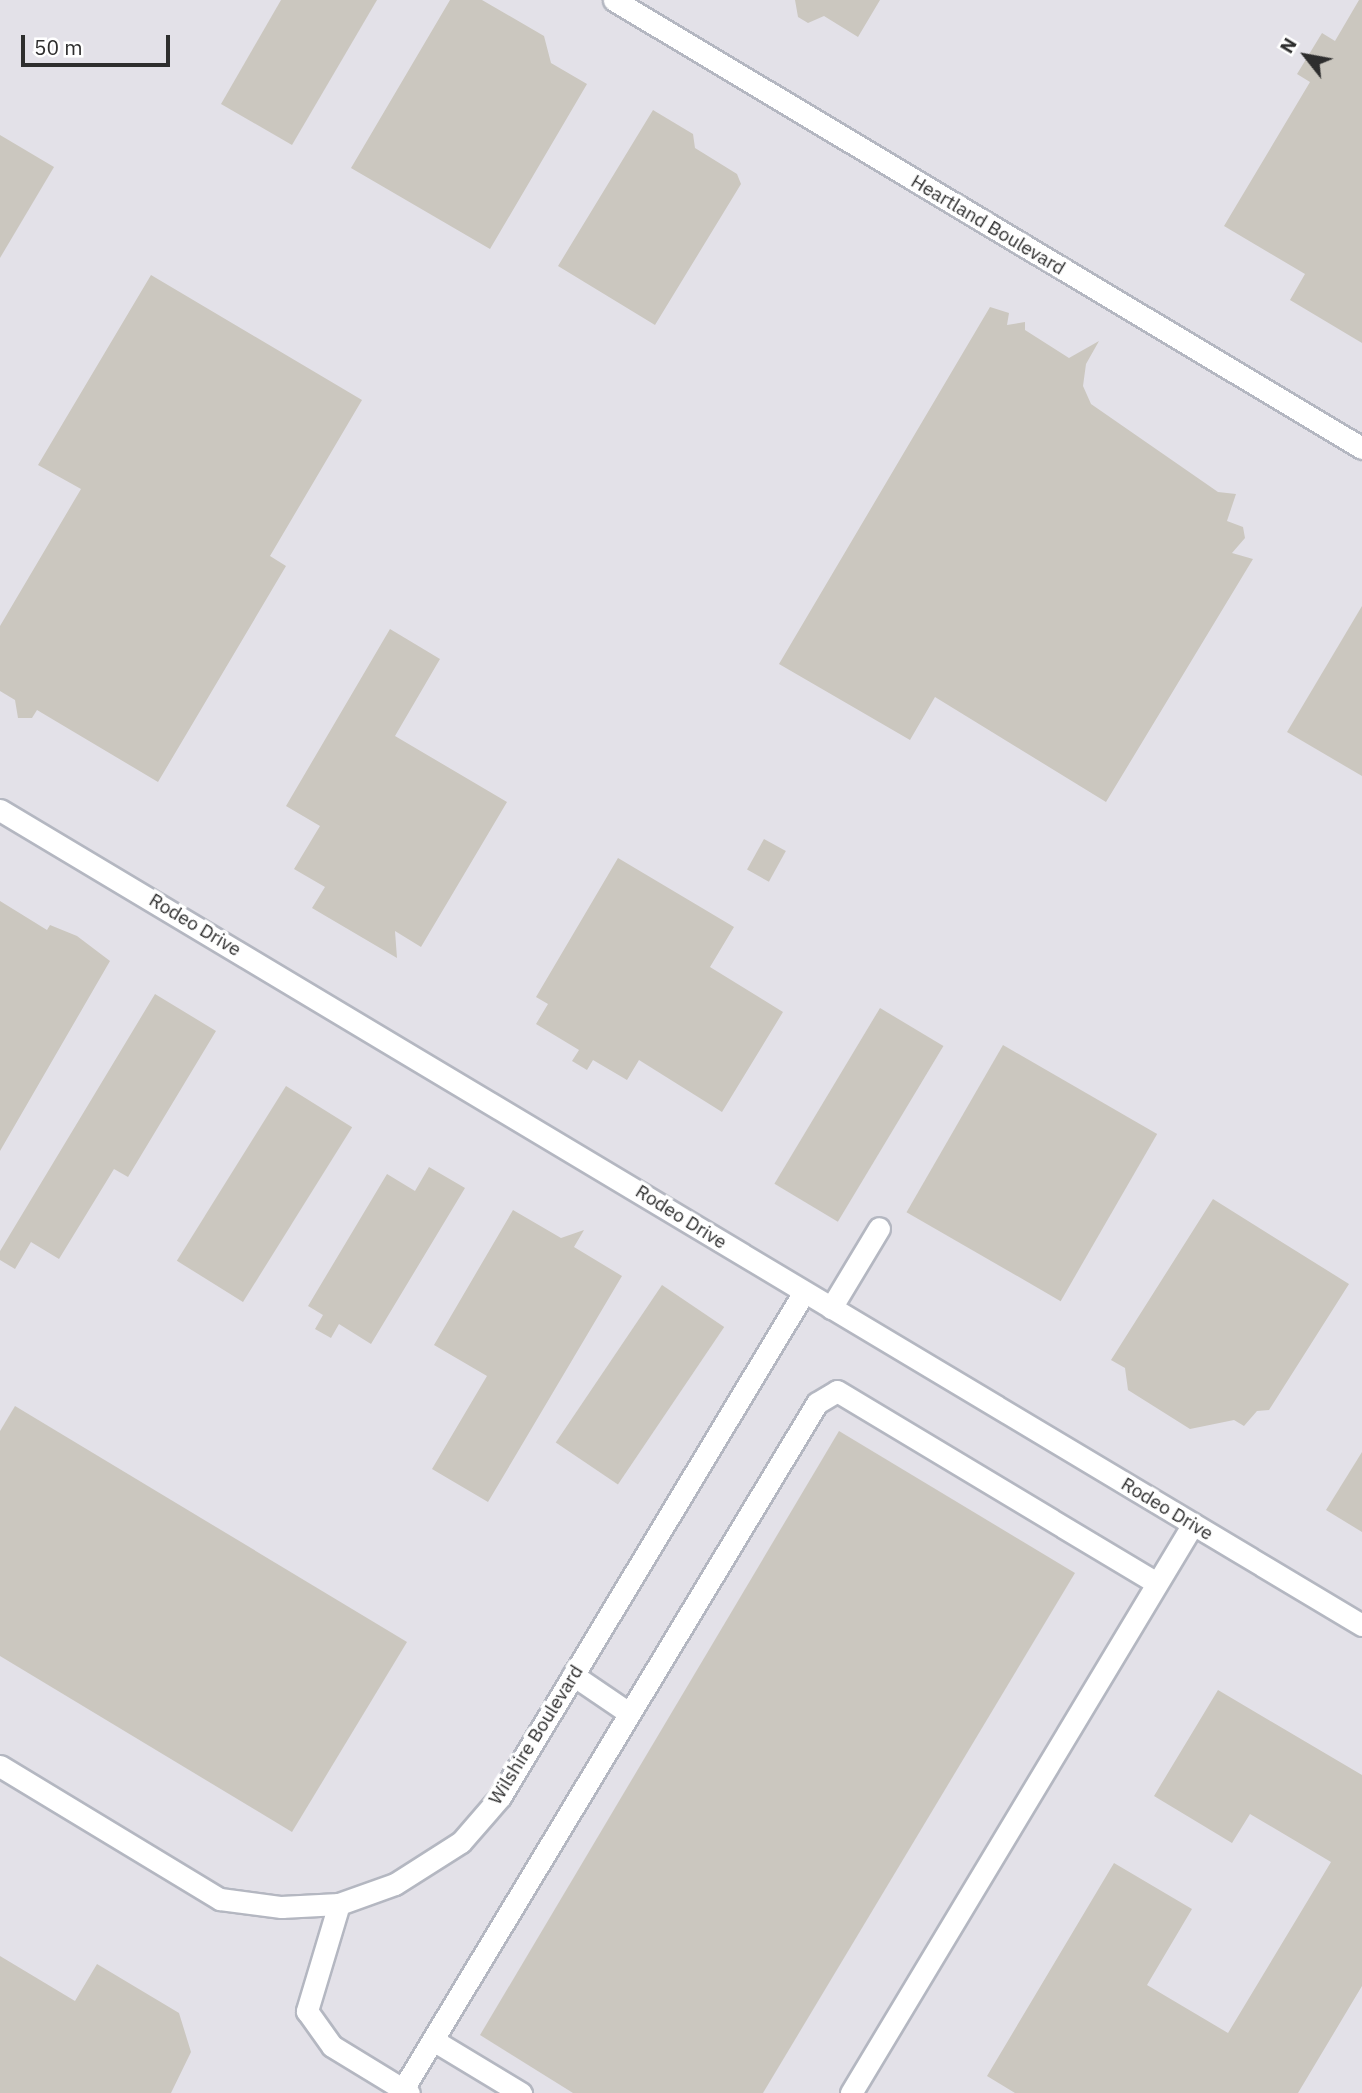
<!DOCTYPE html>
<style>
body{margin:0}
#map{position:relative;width:1362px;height:2093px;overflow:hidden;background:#efe9e1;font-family:"IBM Plex Sans",sans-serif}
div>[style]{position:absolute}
.industrial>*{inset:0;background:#e3e1e8;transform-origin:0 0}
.building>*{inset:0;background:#cbc7bf;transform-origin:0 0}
.roads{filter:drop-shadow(2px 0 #b4b7c1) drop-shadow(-2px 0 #b4b7c1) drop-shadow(0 2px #b4b7c1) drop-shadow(0 -2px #b4b7c1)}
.minor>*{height:21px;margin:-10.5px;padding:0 10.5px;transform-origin:10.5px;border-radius:10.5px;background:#fff}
span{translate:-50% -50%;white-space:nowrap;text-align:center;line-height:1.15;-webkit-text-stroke:7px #fff;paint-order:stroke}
.street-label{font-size:19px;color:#2e2e2e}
.north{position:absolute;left:1271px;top:21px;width:70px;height:70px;-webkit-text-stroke:5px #fff;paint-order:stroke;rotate:301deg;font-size:19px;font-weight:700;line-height:28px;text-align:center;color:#2e2e2e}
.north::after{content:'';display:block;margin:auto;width:24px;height:32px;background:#2e2e2e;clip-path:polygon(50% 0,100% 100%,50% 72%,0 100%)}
.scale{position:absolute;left:21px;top:35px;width:149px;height:32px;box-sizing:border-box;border:4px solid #2e2e2e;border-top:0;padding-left:9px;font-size:21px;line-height:24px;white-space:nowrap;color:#2e2e2e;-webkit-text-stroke:5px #fff;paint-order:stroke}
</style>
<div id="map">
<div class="industrial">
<div style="left:0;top:0;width:1362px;height:2093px"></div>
</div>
<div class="building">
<div style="clip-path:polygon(281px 0,377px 0,292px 145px,221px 104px)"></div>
<div style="clip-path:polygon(450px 0,482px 0,544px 36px,551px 63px,587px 84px,490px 249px,351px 168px)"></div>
<div style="clip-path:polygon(795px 0,880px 0,858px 37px,824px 16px,808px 23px,798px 17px)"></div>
<div style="clip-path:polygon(1359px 0,1362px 0,1362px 343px,1290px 300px,1305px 274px,1224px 226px,1310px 82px,1297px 74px,1322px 33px,1335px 41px)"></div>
<div style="clip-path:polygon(653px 110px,693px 134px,695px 148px,737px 174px,741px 184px,655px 325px,558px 266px)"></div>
<div style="clip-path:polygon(0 135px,54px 167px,0 258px)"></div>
<div style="clip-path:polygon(151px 275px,362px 400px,270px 556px,286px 566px,158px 782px,37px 710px,32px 718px,18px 718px,15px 700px,0 691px,0 626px,81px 489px,38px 465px)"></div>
<div style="clip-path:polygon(990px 307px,1009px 313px,1007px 325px,1025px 322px,1025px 330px,1069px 358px,1099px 341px,1086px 364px,1083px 386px,1091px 404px,1218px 492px,1236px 494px,1227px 521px,1243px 527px,1245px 538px,1232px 553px,1253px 559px,1106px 802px,935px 697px,910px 740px,779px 664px)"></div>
<div style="clip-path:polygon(1362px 606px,1362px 776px,1287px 732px)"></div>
<div style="clip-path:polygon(390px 629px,440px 659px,395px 736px,507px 802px,421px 947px,395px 931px,397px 958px,312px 908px,325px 887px,294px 869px,320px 826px,286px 806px)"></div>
<div style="left:764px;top:839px;width:25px;height:35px;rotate:29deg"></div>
<div style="clip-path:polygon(618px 858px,734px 927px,710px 967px,783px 1012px,722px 1112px,639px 1060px,627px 1080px,593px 1060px,587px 1070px,572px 1061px,579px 1050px,536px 1024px,548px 1004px,536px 997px)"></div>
<div style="clip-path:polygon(0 901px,47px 930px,50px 925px,77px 936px,110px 961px,0 1151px)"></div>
<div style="clip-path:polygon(155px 994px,216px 1031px,128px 1177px,114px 1169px,59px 1259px,31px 1242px,15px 1269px,0 1260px,0 1251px)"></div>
<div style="left:880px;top:1008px;width:74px;height:205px;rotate:31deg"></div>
<div style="left:1003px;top:1045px;width:178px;height:193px;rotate:30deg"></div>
<div style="left:286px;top:1086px;width:78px;height:206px;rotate:32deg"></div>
<div style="clip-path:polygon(429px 1167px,465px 1188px,371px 1344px,339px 1324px,331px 1338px,315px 1329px,323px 1315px,308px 1306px,387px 1174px,415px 1191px)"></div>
<div style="clip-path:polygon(1213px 1199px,1349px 1284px,1269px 1410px,1257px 1411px,1244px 1426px,1234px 1420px,1190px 1429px,1128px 1390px,1125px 1368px,1111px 1360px)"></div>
<div style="clip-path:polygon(513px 1210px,561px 1238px,584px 1230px,574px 1247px,622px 1276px,488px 1502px,432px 1469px,487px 1376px,434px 1345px)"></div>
<div style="left:662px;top:1285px;width:75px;height:190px;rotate:34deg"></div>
<div style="clip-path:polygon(15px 1406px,407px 1642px,292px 1832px,0 1656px,0 1431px)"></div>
<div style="clip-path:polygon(839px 1431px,1075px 1573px,763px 2093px,573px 2093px,480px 2035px)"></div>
<div style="clip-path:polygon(1362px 1452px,1362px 1532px,1326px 1510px)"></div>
<div style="clip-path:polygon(1218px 1690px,1362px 1775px,1362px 1986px,1298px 2093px,1015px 2093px,987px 2076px,1114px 1863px,1192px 1909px,1147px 1985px,1228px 2033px,1331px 1862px,1250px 1814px,1232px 1843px,1154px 1796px)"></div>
<div style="clip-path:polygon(0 1956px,75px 2001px,97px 1964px,179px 2013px,191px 2052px,171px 2093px,0 2093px)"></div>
</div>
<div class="roads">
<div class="minor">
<div style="left:614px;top:0;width:872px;rotate:30.92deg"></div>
<div style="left:0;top:810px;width:1587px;rotate:30.9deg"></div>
<div style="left:831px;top:1308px;width:93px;rotate:-59deg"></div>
<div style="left:573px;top:1675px;width:68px;rotate:34.2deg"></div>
<div style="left:0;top:1766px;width:257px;rotate:31.2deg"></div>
<div style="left:220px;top:1899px;width:62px;rotate:7.5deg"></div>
<div style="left:281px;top:1907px;width:58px;rotate:-3deg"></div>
<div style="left:339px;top:1904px;width:59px;rotate:-19.7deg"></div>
<div style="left:395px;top:1884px;width:78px;rotate:-32.5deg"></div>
<div style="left:461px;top:1842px;width:60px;rotate:-49.1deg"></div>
<div style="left:500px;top:1797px;width:589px;rotate:-58.95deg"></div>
<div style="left:339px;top:1904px;width:112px;rotate:106.7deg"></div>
<div style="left:307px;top:2011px;width:43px;rotate:54.5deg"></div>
<div style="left:332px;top:2046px;width:90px;rotate:31.4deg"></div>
<div style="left:433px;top:2040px;width:103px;rotate:31.1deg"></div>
<div style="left:403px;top:2089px;width:801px;rotate:-58.89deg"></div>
<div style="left:817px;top:1403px;width:23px;rotate:-31deg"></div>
<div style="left:837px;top:1391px;width:373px;rotate:31deg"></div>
<div style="left:851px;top:2093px;width:664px;rotate:-58.99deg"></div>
</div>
</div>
<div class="street-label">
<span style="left:988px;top:225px;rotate:31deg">Heartland Boulevard</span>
<span style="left:195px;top:925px;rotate:31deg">Rodeo Drive</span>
<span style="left:681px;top:1217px;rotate:32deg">Rodeo Drive</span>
<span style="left:1167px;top:1509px;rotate:31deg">Rodeo Drive</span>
<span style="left:536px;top:1735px;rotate:-58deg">Wilshire Boulevard</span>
</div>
<div class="north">N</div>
<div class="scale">50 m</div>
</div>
